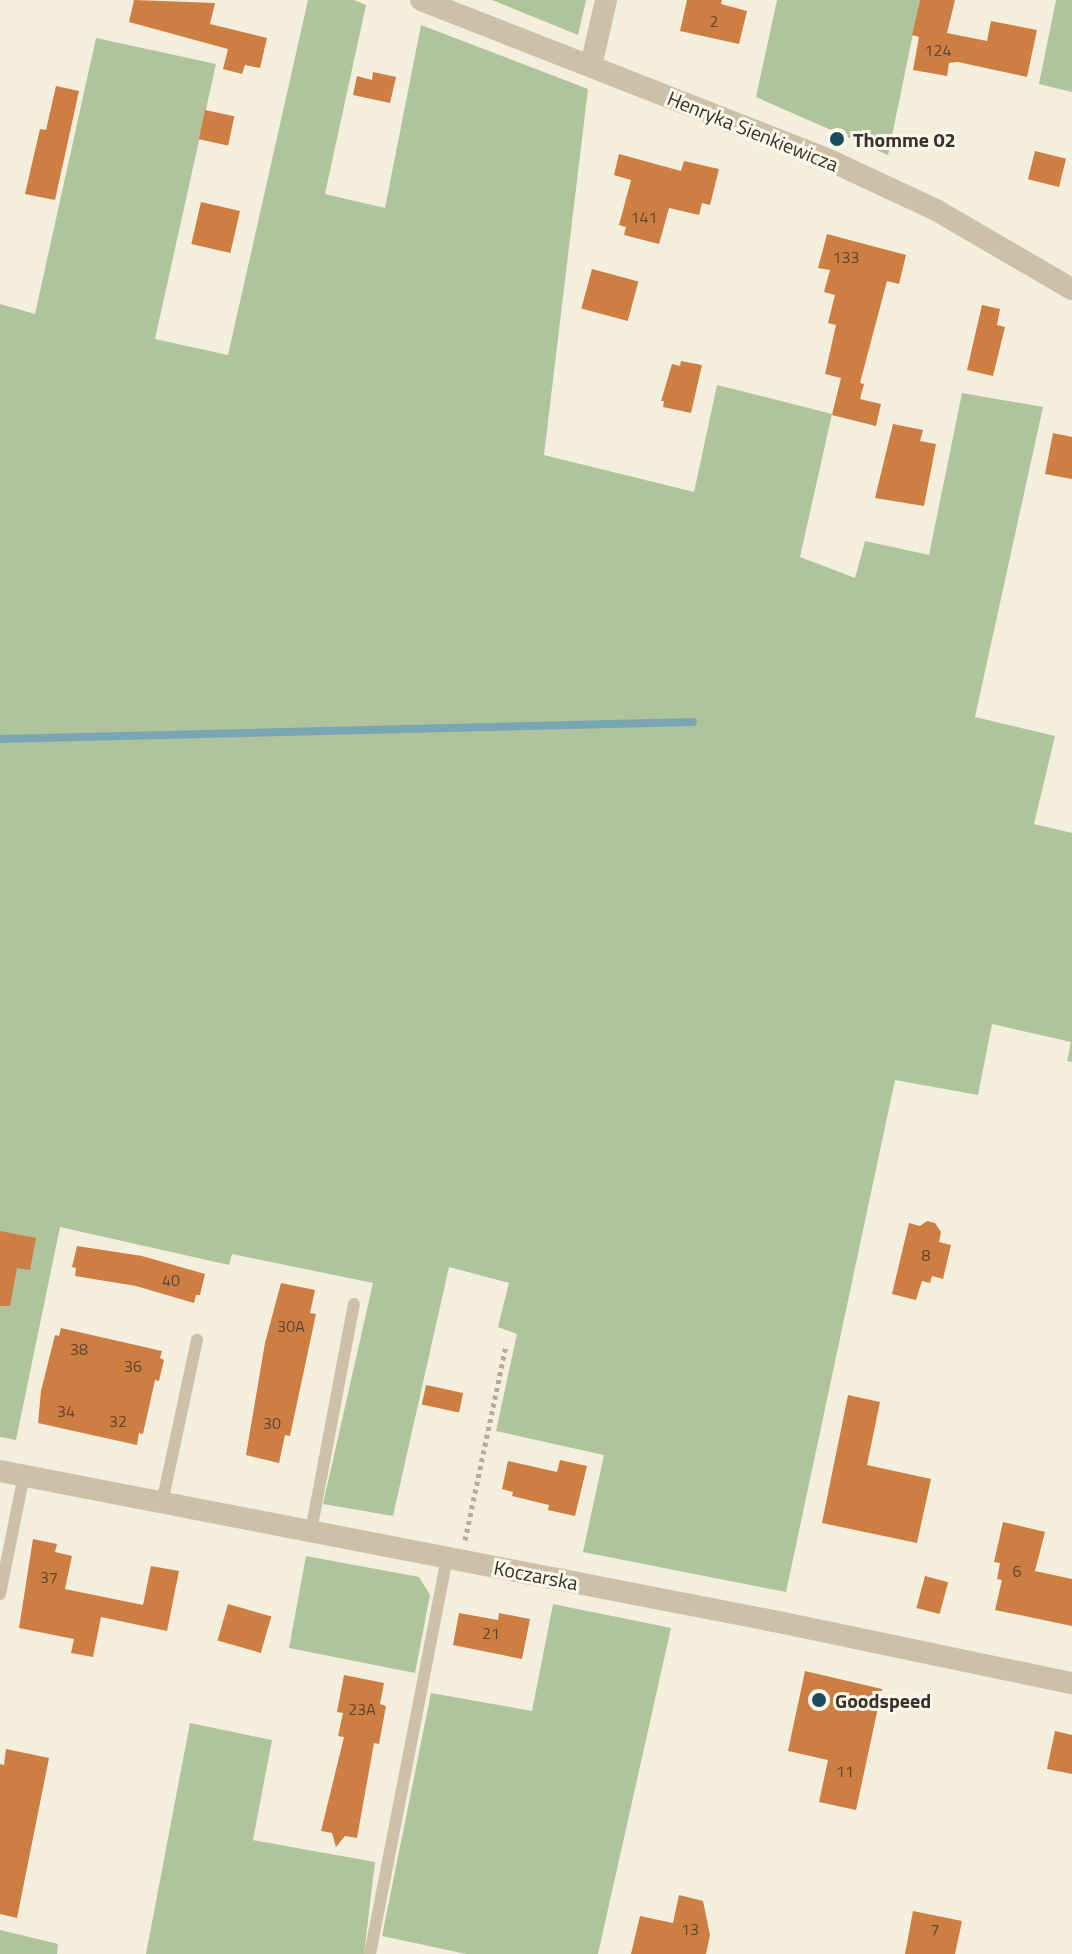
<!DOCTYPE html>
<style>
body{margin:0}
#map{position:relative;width:1072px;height:1954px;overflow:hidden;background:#f4eedd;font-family:"Titillium Web",sans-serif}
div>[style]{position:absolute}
.green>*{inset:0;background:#afc49c}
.stream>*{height:8px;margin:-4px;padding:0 4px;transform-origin:4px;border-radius:4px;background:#7aa6b3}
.building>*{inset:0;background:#cd7e42;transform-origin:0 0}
.path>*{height:5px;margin-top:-2.5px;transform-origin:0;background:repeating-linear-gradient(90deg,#b9aa92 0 4px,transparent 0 8px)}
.service>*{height:12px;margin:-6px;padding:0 6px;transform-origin:6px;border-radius:6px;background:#cdc0a8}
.minor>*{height:22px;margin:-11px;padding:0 11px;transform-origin:11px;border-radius:11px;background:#cdc0a8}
.tertiary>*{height:22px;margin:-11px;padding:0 11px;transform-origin:11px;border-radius:11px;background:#cdc0a8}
.dots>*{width:22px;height:22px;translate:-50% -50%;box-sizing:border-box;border:4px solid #fbf7ea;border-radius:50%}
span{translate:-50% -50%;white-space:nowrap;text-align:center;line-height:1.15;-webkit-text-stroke:6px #fbf7ea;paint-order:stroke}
.number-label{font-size:16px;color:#5f442f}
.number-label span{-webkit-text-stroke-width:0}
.street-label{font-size:20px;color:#3a3129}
.poi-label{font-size:20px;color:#3a3129;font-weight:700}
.left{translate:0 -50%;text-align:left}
</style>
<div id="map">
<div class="green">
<div style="clip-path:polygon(308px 0,354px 0,366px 5px,325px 194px,385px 208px,421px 25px,588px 89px,544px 455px,694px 492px,717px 385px,832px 414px,800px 557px,855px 578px,865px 541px,929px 555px,962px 393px,1043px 407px,975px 717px,1055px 736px,1034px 824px,1072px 833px,1072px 1062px,1067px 1061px,1071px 1042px,992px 1024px,978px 1095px,895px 1080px,786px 1592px,583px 1552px,604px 1455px,496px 1431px,517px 1334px,498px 1327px,509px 1283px,449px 1267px,393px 1516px,323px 1504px,373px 1283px,232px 1254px,229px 1265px,60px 1227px,16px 1440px,0 1437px,0 304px,35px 314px,96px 38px,216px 64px,155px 339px,228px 355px)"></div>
<div style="clip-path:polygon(492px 0,586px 0,578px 35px)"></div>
<div style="clip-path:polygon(777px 0,920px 0,888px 155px,756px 97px)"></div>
<div style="clip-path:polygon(1056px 0,1072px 0,1072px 92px,1039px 84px)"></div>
<div style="clip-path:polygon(306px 1556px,419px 1577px,430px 1595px,415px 1673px,289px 1648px)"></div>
<div style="clip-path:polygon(553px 1604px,671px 1628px,598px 1954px,466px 1954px,382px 1936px,431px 1693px,532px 1711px)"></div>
<div style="clip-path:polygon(190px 1723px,272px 1740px,253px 1840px,375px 1862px,364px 1954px,146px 1954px)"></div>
<div style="clip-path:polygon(0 1930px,58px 1944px,57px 1954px,0 1954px)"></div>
</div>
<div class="stream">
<div style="left:0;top:739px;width:693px;rotate:-1.41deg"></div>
</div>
<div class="building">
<div style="clip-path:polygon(134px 0,215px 3px,210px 24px,267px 38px,260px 68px,245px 65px,242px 74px,223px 69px,228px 49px,129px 22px)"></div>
<div style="clip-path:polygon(687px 0,722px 0,721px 4px,747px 11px,739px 44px,680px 31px)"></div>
<div style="clip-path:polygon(920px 0,955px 0,947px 33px,987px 41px,991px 21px,1037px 30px,1027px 77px,958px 62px,949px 63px,947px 76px,913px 70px,919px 37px,912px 35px)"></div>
<div style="clip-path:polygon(373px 72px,396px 77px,390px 103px,353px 95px,357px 76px,372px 80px)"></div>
<div style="clip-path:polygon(56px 86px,79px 91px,55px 200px,25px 194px,40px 129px,46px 130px)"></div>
<div style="left:205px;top:110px;width:30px;height:30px;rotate:12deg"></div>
<div style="left:1035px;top:151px;width:32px;height:29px;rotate:14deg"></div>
<div style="clip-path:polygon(619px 154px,681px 171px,684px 161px,719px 169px,710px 205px,702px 203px,699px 215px,669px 208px,659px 244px,624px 235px,626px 227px,619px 225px,631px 180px,614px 175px)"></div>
<div style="left:201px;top:202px;width:40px;height:43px;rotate:13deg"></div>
<div style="clip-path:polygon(827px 234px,906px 255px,899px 284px,887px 281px,860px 383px,864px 384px,860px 399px,881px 404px,876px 426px,832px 415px,841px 378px,825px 374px,836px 325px,828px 323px,835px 295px,824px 292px,830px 270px,818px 268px)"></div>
<div style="left:592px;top:269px;width:48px;height:41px;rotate:15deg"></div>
<div style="clip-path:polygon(982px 305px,1000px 309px,997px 325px,1005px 327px,993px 376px,967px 370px)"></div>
<div style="clip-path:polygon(681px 361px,702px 365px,691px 413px,663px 407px,664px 401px,661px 401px,672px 364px,680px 366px)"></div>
<div style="clip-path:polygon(893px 424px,923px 430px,920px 441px,936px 444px,924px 506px,875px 498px)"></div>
<div style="clip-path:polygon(1053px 433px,1072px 437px,1072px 479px,1045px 474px)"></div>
<div style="clip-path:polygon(927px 1221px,935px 1223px,941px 1232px,939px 1242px,951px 1245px,943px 1279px,932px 1276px,930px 1283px,922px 1281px,916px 1300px,892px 1294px,909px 1223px,920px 1226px)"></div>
<div style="clip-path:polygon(0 1231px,36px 1238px,30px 1270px,17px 1268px,10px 1306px,0 1306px)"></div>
<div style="clip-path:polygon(77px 1246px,142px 1256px,205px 1274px,200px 1295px,196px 1295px,194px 1303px,136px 1286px,75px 1276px,76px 1268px,72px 1267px)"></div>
<div style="clip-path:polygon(281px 1283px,315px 1290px,310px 1313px,316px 1314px,290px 1436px,285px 1435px,279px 1463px,246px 1455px,265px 1343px)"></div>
<div style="clip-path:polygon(61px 1328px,162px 1351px,160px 1358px,164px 1360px,159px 1381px,155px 1380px,143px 1434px,139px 1433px,137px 1445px,38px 1423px,41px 1391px,55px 1335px,59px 1336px)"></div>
<div style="left:426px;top:1385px;width:38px;height:20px;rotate:12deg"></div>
<div style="clip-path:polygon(848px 1395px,880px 1402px,867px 1465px,931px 1479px,917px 1543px,822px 1523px)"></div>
<div style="clip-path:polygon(560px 1460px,587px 1466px,575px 1516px,548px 1510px,549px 1505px,512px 1496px,513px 1492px,502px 1489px,508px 1461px,557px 1472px)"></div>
<div style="clip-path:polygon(1003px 1522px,1045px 1532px,1035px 1571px,1072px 1579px,1072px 1626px,995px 1610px,1002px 1580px,997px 1579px,1000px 1563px,994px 1562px)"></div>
<div style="clip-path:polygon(33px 1539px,57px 1544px,55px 1552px,72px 1556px,65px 1589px,143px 1605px,151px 1566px,179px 1571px,167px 1631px,101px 1617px,93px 1657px,71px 1653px,74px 1639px,19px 1628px)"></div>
<div style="left:925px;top:1576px;width:24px;height:33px;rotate:15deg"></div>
<div style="left:228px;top:1604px;width:45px;height:38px;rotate:16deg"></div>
<div style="clip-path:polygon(459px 1613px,498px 1620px,499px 1613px,530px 1619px,522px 1659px,453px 1645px)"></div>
<div style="clip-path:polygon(805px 1671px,882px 1689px,856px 1810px,819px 1802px,828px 1760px,788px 1751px)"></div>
<div style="clip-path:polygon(344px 1675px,384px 1683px,380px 1704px,386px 1706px,379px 1744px,374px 1743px,357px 1838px,345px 1836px,336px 1847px,332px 1833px,321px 1831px,344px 1737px,338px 1736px,343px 1713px,337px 1712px)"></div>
<div style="clip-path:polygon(1055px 1731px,1072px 1735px,1072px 1774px,1047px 1769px)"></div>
<div style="clip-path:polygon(6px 1749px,49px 1758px,17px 1918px,0 1914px,0 1764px,4px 1765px)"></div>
<div style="clip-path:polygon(679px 1895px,703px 1901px,710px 1935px,706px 1954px,631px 1954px,640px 1916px,673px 1923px)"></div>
<div style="clip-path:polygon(913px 1911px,962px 1921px,955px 1954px,905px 1954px)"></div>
</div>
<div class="path">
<div style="left:465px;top:1540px;width:199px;rotate:-78.1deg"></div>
</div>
<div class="service">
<div style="left:162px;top:1503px;width:167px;rotate:-77.9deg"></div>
<div style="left:311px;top:1531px;width:231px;rotate:-79.3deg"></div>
<div style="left:0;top:1594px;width:121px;rotate:-78.6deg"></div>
<div style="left:370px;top:1954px;width:403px;rotate:-79deg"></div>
</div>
<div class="minor">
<div style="left:591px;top:66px;width:68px;rotate:-77.2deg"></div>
<div style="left:0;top:1471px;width:788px;rotate:10.97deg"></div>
<div style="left:774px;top:1621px;width:304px;rotate:11.8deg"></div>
</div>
<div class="tertiary">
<div style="left:421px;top:0;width:440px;rotate:21.4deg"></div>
<div style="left:831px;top:161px;width:116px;rotate:25deg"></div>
<div style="left:936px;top:210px;width:157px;rotate:30.2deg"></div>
</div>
<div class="dots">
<div style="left:837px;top:139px;background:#1b4d5e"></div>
<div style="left:819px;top:1700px;background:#1b4d5e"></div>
</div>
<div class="number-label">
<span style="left:714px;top:21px">2</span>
<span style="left:938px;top:50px">124</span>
<span style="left:644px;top:217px">141</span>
<span style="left:846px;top:257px">133</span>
<span style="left:926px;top:1255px">8</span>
<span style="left:171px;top:1280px">40</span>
<span style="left:291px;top:1326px">30A</span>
<span style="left:79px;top:1349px">38</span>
<span style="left:133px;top:1366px">36</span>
<span style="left:66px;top:1411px">34</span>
<span style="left:118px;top:1421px">32</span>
<span style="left:272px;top:1423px">30</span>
<span style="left:1017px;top:1571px">6</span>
<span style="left:49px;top:1577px">37</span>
<span style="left:491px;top:1633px">21</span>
<span style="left:362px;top:1709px">23A</span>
<span style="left:845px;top:1771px">11</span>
<span style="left:690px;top:1929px">13</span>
<span style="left:935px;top:1929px">7</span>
</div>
<div class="street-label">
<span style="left:753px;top:131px;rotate:22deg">Henryka Sienkiewicza</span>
<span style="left:536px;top:1575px;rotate:11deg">Koczarska</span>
</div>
<div class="poi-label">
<span class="left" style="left:853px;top:139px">Thomme 02</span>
<span class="left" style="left:835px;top:1700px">Goodspeed</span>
</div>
</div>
